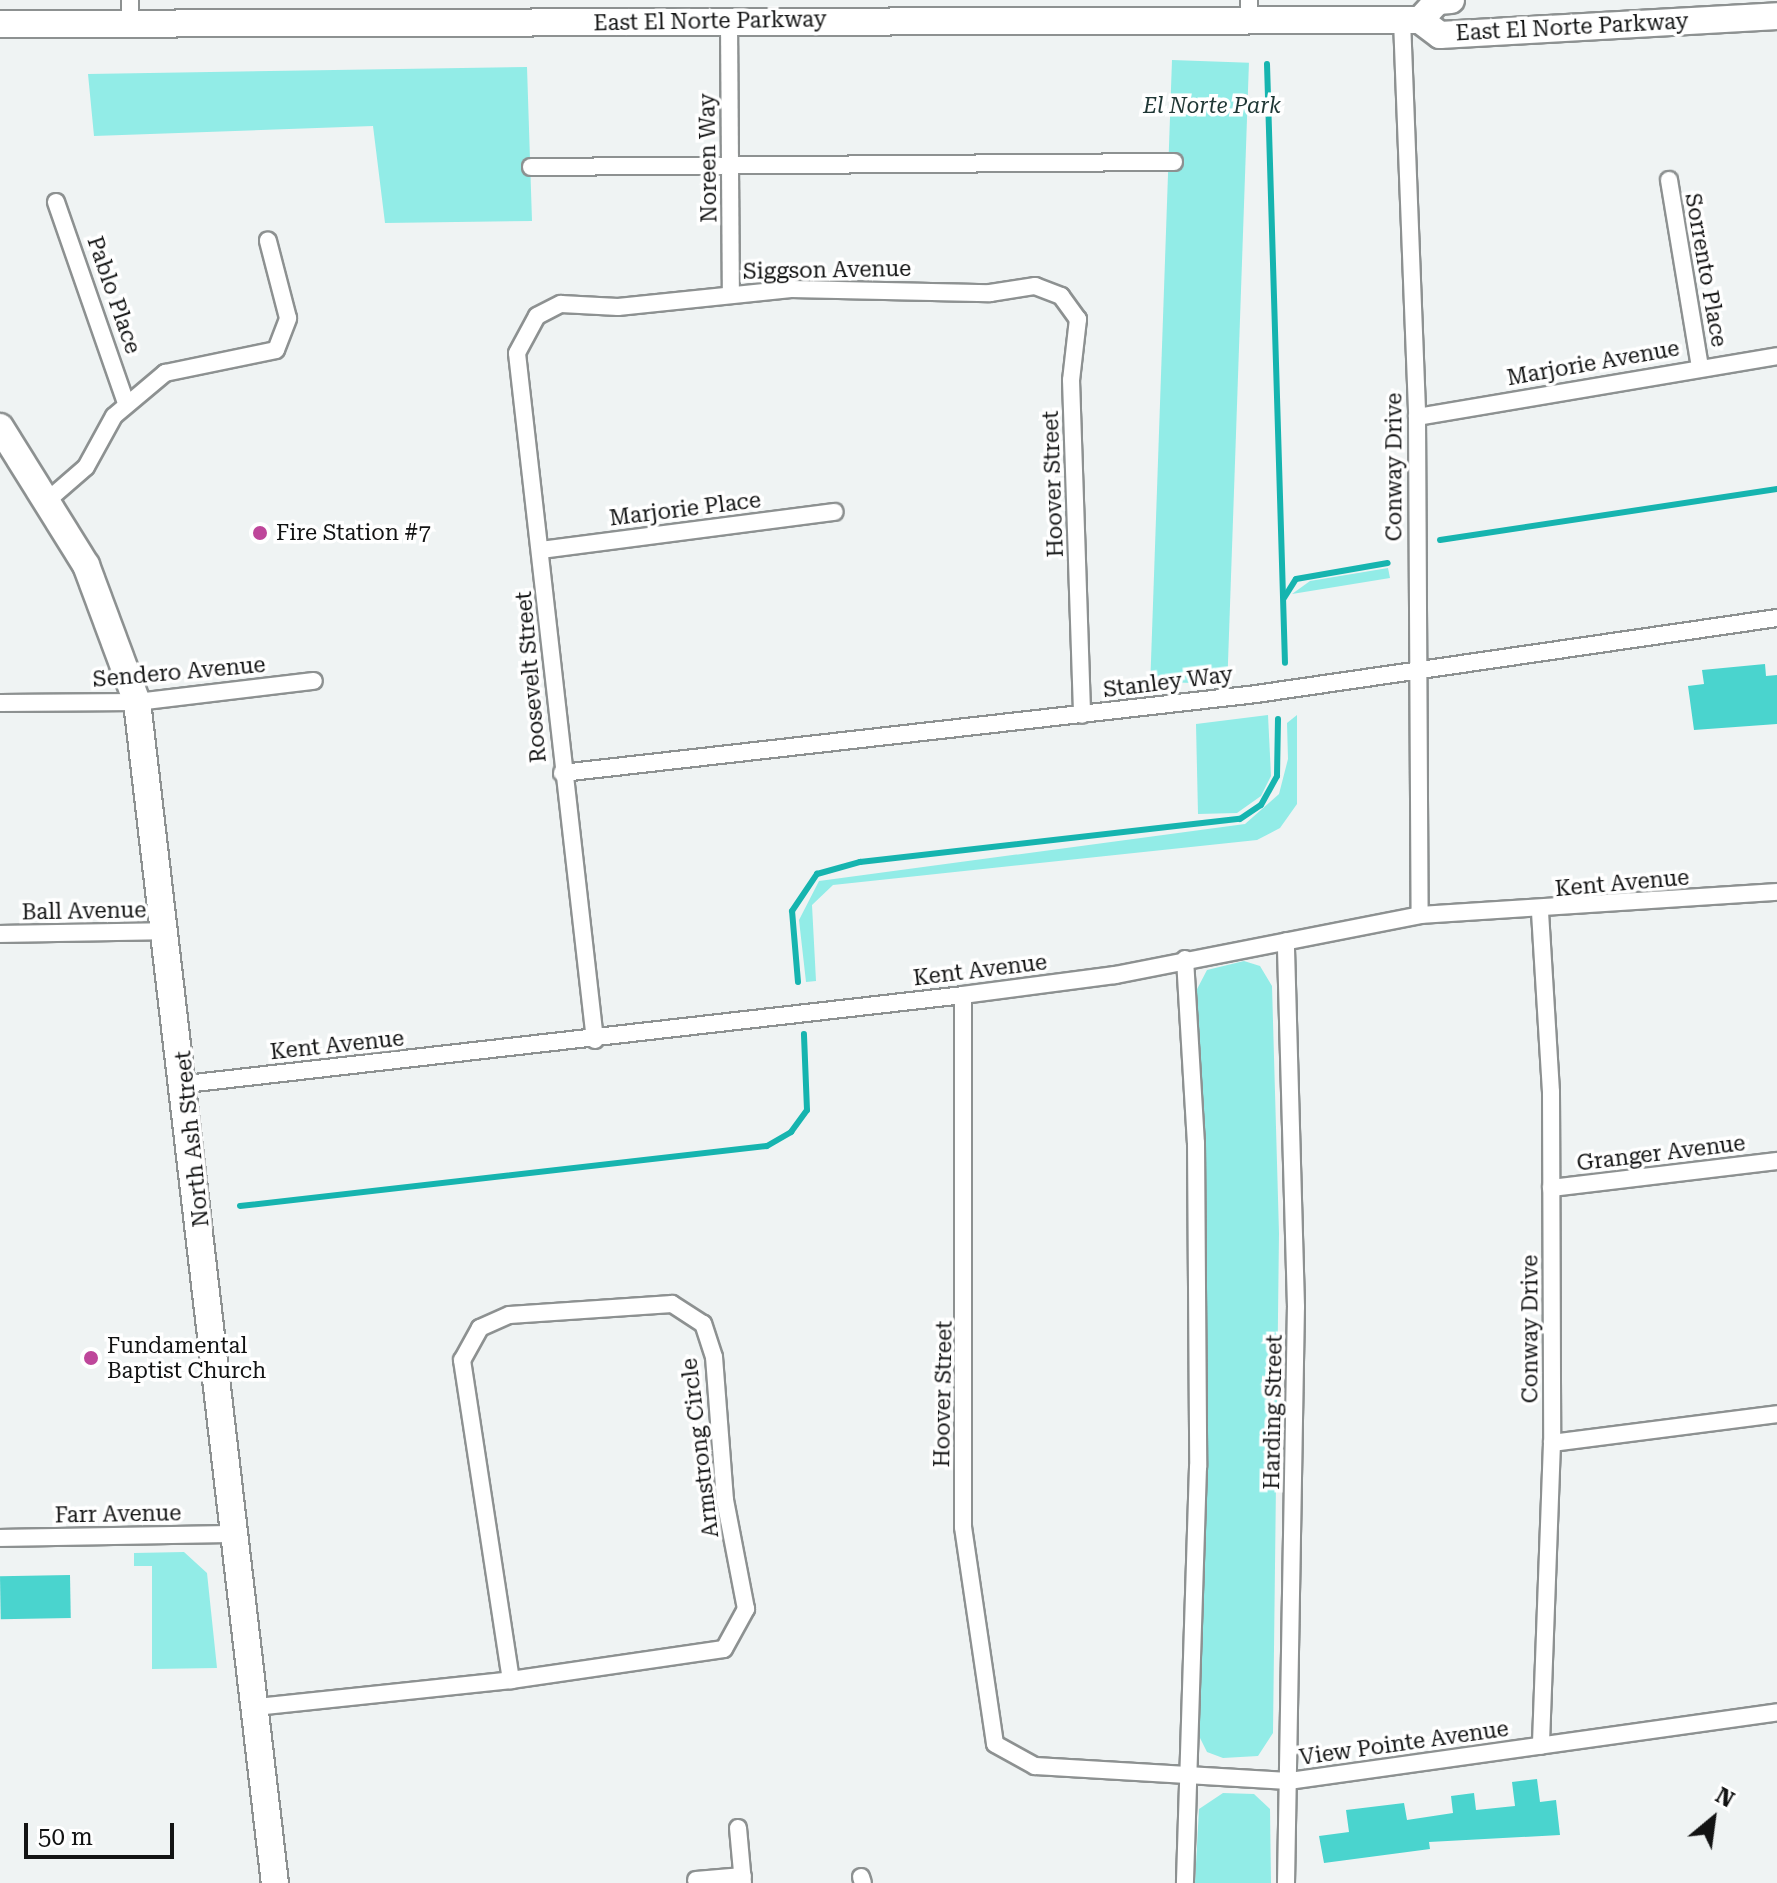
<!DOCTYPE html>
<style>
body{margin:0}
#map{position:relative;width:1777px;height:1883px;overflow:hidden;background:#eff3f3;font-family:"Roboto Serif",serif}
div>[style]{position:absolute}
.green>*{inset:0;background:#92ece7;transform-origin:0 0}
.stream>*{height:6px;margin:-3px;padding:0 3px;transform-origin:3px;border-radius:3px;background:#16b4af}
.building>*{inset:0;background:#4ad4ce;transform-origin:0 0}
.roads{filter:drop-shadow(2px 0 #8d9191) drop-shadow(-2px 0 #8d9191) drop-shadow(0 2px #8d9191) drop-shadow(0 -2px #8d9191)}
.street>*{height:16px;margin:-8px;padding:0 8px;transform-origin:8px;border-radius:8px;background:#fff}
.primary>*{height:26px;margin:-13px;padding:0 13px;transform-origin:13px;border-radius:13px;background:#fff}
.dots>*{width:22px;height:22px;translate:-50% -50%;box-sizing:border-box;border:4px solid #fff;border-radius:50%}
span{translate:-50% -50%;white-space:nowrap;text-align:center;line-height:1.15;-webkit-text-stroke:7px #fff;paint-order:stroke}
.street-label{font-size:22px;color:#121313}
.park-label{font-size:22px;color:#1f3735;font-style:italic}
.poi-label{font-size:22px;color:#121313}
.left{translate:0 -50%;text-align:left}
.north{position:absolute;left:1673px;top:1779px;width:80px;height:80px;-webkit-text-stroke:6px #fff;paint-order:stroke;rotate:29deg;font-size:22px;font-weight:700;line-height:32px;text-align:center;color:#121313}
.north::after{content:'';display:block;margin:auto;width:28px;height:36px;background:#121313;clip-path:polygon(50% 0,100% 100%,50% 72%,0 100%)}
.scale{position:absolute;left:24px;top:1823px;width:150px;height:36px;box-sizing:border-box;border:4px solid #121313;border-top:0;padding-left:10px;font-size:24px;line-height:28px;white-space:nowrap;color:#121313;-webkit-text-stroke:6px #fff;paint-order:stroke}
</style>
<div id="map">
<div class="green">
<div style="left:1172px;top:60px;width:77px;height:622px;rotate:2deg"></div>
<div style="clip-path:polygon(527px 67px,532px 221px,385px 223px,373px 126px,94px 136px,88px 74px)"></div>
<div style="clip-path:polygon(1388px 568px,1390px 578px,1292px 594px,1310px 581px)"></div>
<div style="clip-path:polygon(1268px 715px,1271px 776px,1261px 796px,1237px 813px,1198px 814px,1196px 724px)"></div>
<div style="clip-path:polygon(1297px 715px,1297px 804px,1280px 828px,1257px 840px,833px 885px,812px 905px,816px 981px,806px 982px,799px 920px,819px 881px,1245px 824px,1279px 794px,1288px 759px,1287px 723px)"></div>
<div style="clip-path:polygon(1244px 961px,1260px 966px,1272px 986px,1279px 1233px,1273px 1733px,1258px 1756px,1223px 1758px,1207px 1752px,1197px 1732px,1203px 1240px,1195px 993px,1207px 970px)"></div>
<div style="clip-path:polygon(184px 1552px,207px 1573px,217px 1668px,152px 1669px,152px 1566px,134px 1566px,134px 1553px)"></div>
<div style="clip-path:polygon(1223px 1793px,1254px 1794px,1270px 1809px,1271px 1883px,1195px 1883px,1199px 1809px)"></div>
</div>
<div class="stream">
<div style="left:1267px;top:64px;width:599px;rotate:88.28deg"></div>
<div style="left:1440px;top:540px;width:341px;rotate:-8.6deg"></div>
<div style="left:1284px;top:598px;width:22px;rotate:-58deg"></div>
<div style="left:1296px;top:579px;width:93px;rotate:-9.9deg"></div>
<div style="left:798px;top:982px;width:71px;rotate:-94.8deg"></div>
<div style="left:792px;top:911px;width:45px;rotate:-56deg"></div>
<div style="left:817px;top:874px;width:45px;rotate:-15.6deg"></div>
<div style="left:860px;top:862px;width:382px;rotate:-6.5deg"></div>
<div style="left:1240px;top:819px;width:25px;rotate:-34deg"></div>
<div style="left:1261px;top:805px;width:33px;rotate:-61deg"></div>
<div style="left:1277px;top:776px;width:57px;rotate:-89deg"></div>
<div style="left:240px;top:1206px;width:530px;rotate:-6.5deg"></div>
<div style="left:767px;top:1146px;width:28px;rotate:-30deg"></div>
<div style="left:791px;top:1132px;width:27px;rotate:-54deg"></div>
<div style="left:807px;top:1110px;width:76px;rotate:-92.3deg"></div>
</div>
<div class="building">
<div style="clip-path:polygon(1765px 664px,1766px 676px,1777px 675px,1777px 724px,1694px 730px,1688px 686px,1704px 684px,1702px 670px)"></div>
<div style="left:70px;top:1575px;width:43px;height:70px;rotate:89deg"></div>
<div style="clip-path:polygon(1537px 1779px,1540px 1802px,1556px 1800px,1560px 1835px,1429px 1842px,1430px 1849px,1324px 1863px,1319px 1836px,1349px 1832px,1346px 1810px,1404px 1803px,1407px 1820px,1453px 1813px,1451px 1796px,1474px 1793px,1476px 1810px,1515px 1806px,1512px 1782px)"></div>
</div>
<div class="roads">
<div class="street">
<div style="left:130px;top:0;width:19px;rotate:90deg"></div>
<div style="left:1249px;top:0;width:19px;rotate:90deg"></div>
<div style="left:1402px;top:20px;width:397px;rotate:87.8deg"></div>
<div style="left:1417px;top:417px;width:498px;rotate:89.7deg"></div>
<div style="left:729px;top:23px;width:271px;rotate:89.6deg"></div>
<div style="left:531px;top:167px;width:643px;rotate:-0.45deg"></div>
<div style="left:1669px;top:180px;width:190px;rotate:80.6deg"></div>
<div style="left:56px;top:202px;width:213px;rotate:70.8deg"></div>
<div style="left:1417px;top:417px;width:365px;rotate:-9.6deg"></div>
<div style="left:48px;top:500px;width:50px;rotate:-41deg"></div>
<div style="left:86px;top:467px;width:58px;rotate:-61.2deg"></div>
<div style="left:114px;top:416px;width:67px;rotate:-40.1deg"></div>
<div style="left:165px;top:373px;width:113px;rotate:-11.7deg"></div>
<div style="left:276px;top:350px;width:34px;rotate:-69deg"></div>
<div style="left:288px;top:318px;width:80px;rotate:-104.6deg"></div>
<div style="left:541px;top:550px;width:296px;rotate:-7.4deg"></div>
<div style="left:0;top:703px;width:137px;rotate:-0.4deg"></div>
<div style="left:137px;top:702px;width:178px;rotate:-6.8deg"></div>
<div style="left:562px;top:773px;width:698px;rotate:-6.49deg"></div>
<div style="left:1256px;top:694px;width:527px;rotate:-8.3deg"></div>
<div style="left:1540px;top:912px;width:180px;rotate:86.5deg"></div>
<div style="left:1551px;top:1092px;width:351px;rotate:89.8deg"></div>
<div style="left:1552px;top:1443px;width:303px;rotate:92.1deg"></div>
<div style="left:0;top:934px;width:168px;rotate:-1deg"></div>
<div style="left:1185px;top:959px;width:184px;rotate:86.6deg"></div>
<div style="left:1196px;top:1143px;width:324px;rotate:89.6deg"></div>
<div style="left:1198px;top:1467px;width:416px;rotate:91.8deg"></div>
<div style="left:963px;top:995px;width:532px;rotate:90deg"></div>
<div style="left:963px;top:1527px;width:219px;rotate:81.6deg"></div>
<div style="left:995px;top:1744px;width:46px;rotate:28.8deg"></div>
<div style="left:1035px;top:1766px;width:254px;rotate:3.4deg"></div>
<div style="left:1289px;top:1781px;width:493px;rotate:-8deg"></div>
<div style="left:595px;top:1040px;width:691px;rotate:-96.48deg"></div>
<div style="left:517px;top:353px;width:42px;rotate:-61.6deg"></div>
<div style="left:537px;top:316px;width:27px;rotate:-27deg"></div>
<div style="left:561px;top:304px;width:57px;rotate:3deg"></div>
<div style="left:618px;top:307px;width:174px;rotate:-5.9deg"></div>
<div style="left:791px;top:289px;width:199px;rotate:1.2deg"></div>
<div style="left:990px;top:293px;width:46px;rotate:-8.8deg"></div>
<div style="left:1035px;top:286px;width:28px;rotate:21deg"></div>
<div style="left:1061px;top:296px;width:29px;rotate:54deg"></div>
<div style="left:1078px;top:319px;width:61px;rotate:96.5deg"></div>
<div style="left:1071px;top:380px;width:335px;rotate:88.1deg"></div>
<div style="left:186px;top:1084px;width:782px;rotate:-6.53deg"></div>
<div style="left:963px;top:995px;width:153px;rotate:-7.5deg"></div>
<div style="left:1115px;top:975px;width:311px;rotate:-11.1deg"></div>
<div style="left:1420px;top:915px;width:358px;rotate:-3.7deg"></div>
<div style="left:1551px;top:1188px;width:228px;rotate:-6.8deg"></div>
<div style="left:1552px;top:1443px;width:227px;rotate:-7.3deg"></div>
<div style="left:0;top:1538px;width:236px;rotate:-1deg"></div>
<div style="left:256px;top:1707px;width:256px;rotate:-6deg"></div>
<div style="left:511px;top:1680px;width:215px;rotate:-8.3deg"></div>
<div style="left:724px;top:1649px;width:46px;rotate:-61.2deg"></div>
<div style="left:746px;top:1609px;width:111px;rotate:-100.9deg"></div>
<div style="left:725px;top:1500px;width:143px;rotate:-94.4deg"></div>
<div style="left:714px;top:1357px;width:35px;rotate:-108deg"></div>
<div style="left:703px;top:1324px;width:37px;rotate:-147deg"></div>
<div style="left:672px;top:1304px;width:163px;rotate:176.1deg"></div>
<div style="left:509px;top:1315px;width:32px;rotate:156deg"></div>
<div style="left:480px;top:1328px;width:37px;rotate:119deg"></div>
<div style="left:462px;top:1360px;width:324px;rotate:81.3deg"></div>
<div style="left:738px;top:1828px;width:55px;rotate:84.8deg"></div>
<div style="left:861px;top:1877px;width:6px;rotate:72deg"></div>
<div style="left:696px;top:1880px;width:47px;rotate:-4.9deg"></div>
<div style="left:1286px;top:1883px;width:576px;rotate:-89.01deg"></div>
<div style="left:1296px;top:1307px;width:366px;rotate:-91.6deg"></div>
</div>
<div class="primary">
<div style="left:1420px;top:20px;width:26px;rotate:-47deg"></div>
<div style="left:1438px;top:1px;width:13px;rotate:-4deg"></div>
<div style="left:0;top:24px;width:1420px;rotate:-0.16deg"></div>
<div style="left:1420px;top:20px;width:25px;rotate:37deg"></div>
<div style="left:1440px;top:35px;width:338px;rotate:-3.2deg"></div>
<div style="left:0;top:427px;width:163px;rotate:58.1deg"></div>
<div style="left:86px;top:565px;width:146px;rotate:69.6deg"></div>
<div style="left:137px;top:702px;width:1189px;rotate:83.34deg"></div>
</div>
</div>
<div class="dots">
<div style="left:260px;top:533px;background:#be469a"></div>
<div style="left:91px;top:1358px;background:#be469a"></div>
</div>
<div class="street-label">
<span style="left:710px;top:21px;rotate:-1deg">East El Norte Parkway</span>
<span style="left:1572px;top:27px;rotate:-3deg">East El Norte Parkway</span>
<span style="left:708px;top:158px;rotate:-91deg">Noreen Way</span>
<span style="left:827px;top:270px;rotate:-1deg">Siggson Avenue</span>
<span style="left:1706px;top:270px;rotate:80deg">Sorrento Place</span>
<span style="left:114px;top:295px;rotate:71deg">Pablo Place</span>
<span style="left:1593px;top:363px;rotate:-10deg">Marjorie Avenue</span>
<span style="left:1394px;top:467px;rotate:-90deg">Conway Drive</span>
<span style="left:1053px;top:484px;rotate:-92deg">Hoover Street</span>
<span style="left:685px;top:509px;rotate:-7deg">Marjorie Place</span>
<span style="left:179px;top:672px;rotate:-5deg">Sendero Avenue</span>
<span style="left:531px;top:677px;rotate:-95deg">Roosevelt Street</span>
<span style="left:1168px;top:682px;rotate:-7deg">Stanley Way</span>
<span style="left:1622px;top:883px;rotate:-5deg">Kent Avenue</span>
<span style="left:84px;top:911px;rotate:-1deg">Ball Avenue</span>
<span style="left:980px;top:970px;rotate:-7deg">Kent Avenue</span>
<span style="left:337px;top:1045px;rotate:-6deg">Kent Avenue</span>
<span style="left:192px;top:1139px;rotate:-96deg">North Ash Street</span>
<span style="left:1661px;top:1153px;rotate:-7deg">Granger Avenue</span>
<span style="left:1530px;top:1329px;rotate:-90deg">Conway Drive</span>
<span style="left:943px;top:1394px;rotate:-89deg">Hoover Street</span>
<span style="left:1273px;top:1412px;rotate:-89deg">Harding Street</span>
<span style="left:700px;top:1448px;rotate:-97deg">Armstrong Circle</span>
<span style="left:118px;top:1514px;rotate:-1deg">Farr Avenue</span>
<span style="left:1404px;top:1743px;rotate:-8deg">View Pointe Avenue</span>
</div>
<div class="park-label">
<span style="left:1212px;top:106px">El Norte Park</span>
</div>
<div class="poi-label">
<span class="left" style="left:276px;top:533px">Fire Station #7</span>
<span class="left" style="left:107px;top:1358px">Fundamental<br>Baptist Church</span>
</div>
<div class="north">N</div>
<div class="scale">50 m</div>
</div>
